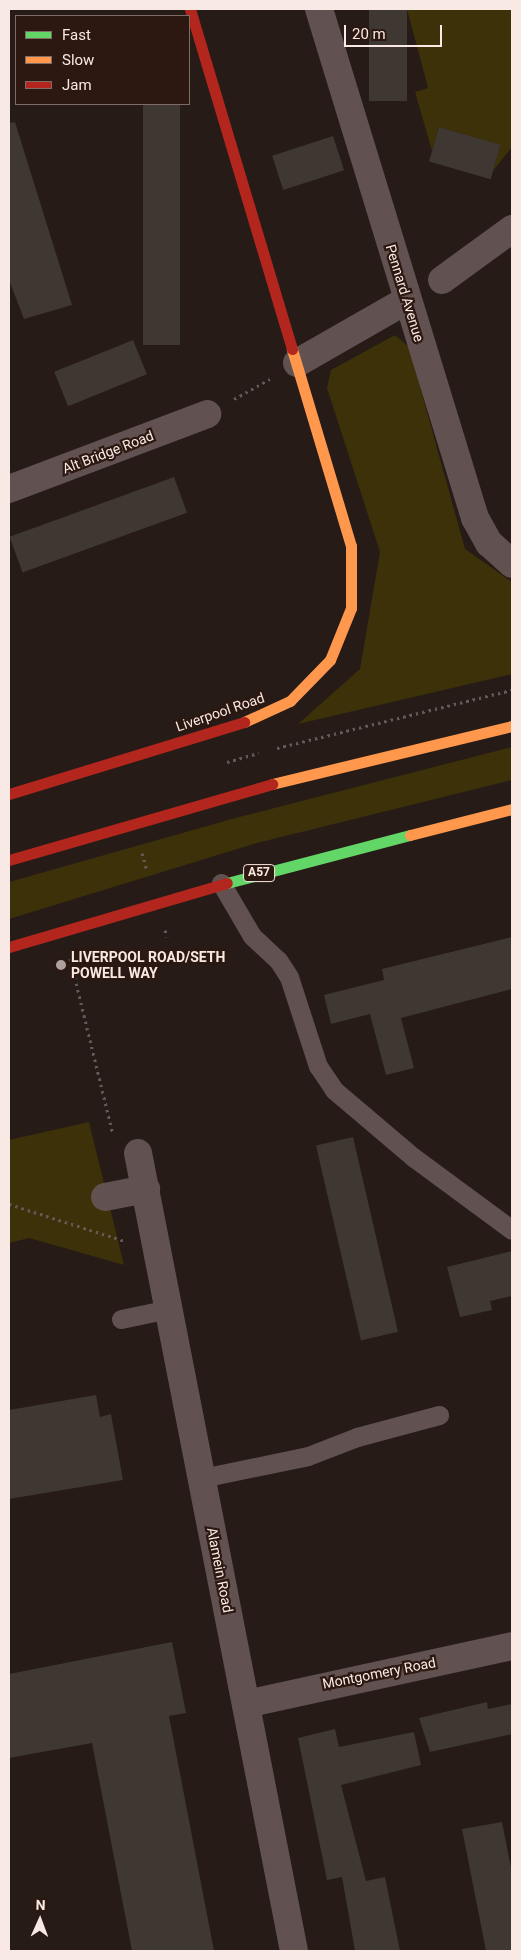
<!DOCTYPE html>
<style>
body{margin:0}
#map{position:relative;width:521px;height:1960px;overflow:hidden;background:#261b16;font-family:Roboto,sans-serif}
div>[style]{position:absolute}
.green>*{inset:0;background:#3c3109}
.building>*{inset:0;background:#3f3731;transform-origin:0 0}
.path>*{height:3px;margin-top:-1.5px;transform-origin:0;background:repeating-linear-gradient(90deg,#655958 0 2.5px,transparent 0 6.5px)}
.lane>*{height:19px;margin:-9.5px;padding:0 9.5px;transform-origin:9.5px;border-radius:9.5px;background:#615151}
.street>*{height:28px;margin:-14px;padding:0 14px;transform-origin:14px;border-radius:14px;background:#615151}
.fast>*{height:11px;margin:-5.5px;padding:0 5.5px;transform-origin:5.5px;border-radius:5.5px;background:#63d668}
.slow>*{height:11px;margin:-5.5px;padding:0 5.5px;transform-origin:5.5px;border-radius:5.5px;background:#ff974d}
.jam>*{height:11px;margin:-5.5px;padding:0 5.5px;transform-origin:5.5px;border-radius:5.5px;background:#b3261e}
.dots>*{width:14px;height:14px;translate:-50% -50%;box-sizing:border-box;border:2px solid #2c1810;border-radius:50%}
span{translate:-50% -50%;white-space:nowrap;text-align:center;line-height:1.15;-webkit-text-stroke:4.5px #2c1810;paint-order:stroke}
.shield-label span{padding:1px 4px;background:#2c1810;border:1px solid;border-radius:4px;-webkit-text-stroke-width:0}
.shield-label{font-size:12px;color:#f8e9e4;font-weight:700}
.street-label{font-size:14px;color:#f8e9e4}
.poi-label{font-size:14px;color:#f8e9e4;font-weight:700}
.left{translate:0 -50%;text-align:left}
.frame{position:absolute;inset:0;border:10px solid #f8e9e4;pointer-events:none}
.legend{position:absolute;left:15px;top:15px;width:175px;height:90px;box-sizing:border-box;background:#2c1810;border:1px solid #7e6c65;margin:0;padding:6px 9px;list-style:none;font-size:15px;color:#f8e9e4}
.legend li{display:flex;align-items:center;gap:10px;height:25px}
.legend b{width:25px;border:1px solid #7e6c65}
.north{position:absolute;left:15px;top:1895px;width:50px;height:50px;-webkit-text-stroke:4px #2c1810;paint-order:stroke;rotate:2deg;font-size:14px;font-weight:700;line-height:20px;text-align:center;color:#f8e9e4}
.north::after{content:'';display:block;margin:auto;width:18px;height:22px;background:#f8e9e4;clip-path:polygon(50% 0,100% 100%,50% 72%,0 100%)}
.scale{position:absolute;left:344px;top:25px;width:98px;height:22px;box-sizing:border-box;border:2px solid #f8e9e4;border-top:0;padding-left:6px;font-size:15px;line-height:18px;white-space:nowrap;color:#f8e9e4;-webkit-text-stroke:4px #2c1810;paint-order:stroke}
</style>
<div id="map">
<div class="green">
<div style="clip-path:polygon(407px 9px,512px 9px,512px 147px,493px 171px,500px 145px,439px 127px,432px 151px,415px 92px,428px 88px)"></div>
<div style="clip-path:polygon(395px 335px,409px 347px,465px 549px,512px 582px,512px 674px,298px 724px,360px 669px,380px 552px,327px 388px,331px 370px)"></div>
<div style="clip-path:polygon(512px 747px,512px 780px,257px 843px,9px 919px,9px 882px,239px 817px)"></div>
<div style="clip-path:polygon(89px 1122px,124px 1265px,29px 1238px,9px 1243px,9px 1140px)"></div>
</div>
<div class="building">
<div style="left:369px;top:9px;width:38px;height:92px"></div>
<div style="left:143px;top:104px;width:37px;height:241px"></div>
<div style="clip-path:polygon(15px 122px,72px 305px,24px 319px,9px 280px,9px 123px)"></div>
<div style="left:439px;top:127px;width:64px;height:36px;rotate:16deg"></div>
<div style="left:333px;top:136px;width:36px;height:64px;rotate:72deg"></div>
<div style="left:133px;top:340px;width:37px;height:85px;rotate:68deg"></div>
<div style="left:174px;top:477px;width:38px;height:175px;rotate:70deg"></div>
<div style="clip-path:polygon(512px 937px,512px 989px,401px 1018px,414px 1068px,386px 1075px,370px 1014px,331px 1024px,324px 995px,384px 980px,382px 969px)"></div>
<div style="left:353px;top:1137px;width:200px;height:38px;rotate:77deg"></div>
<div style="clip-path:polygon(512px 1251px,512px 1296px,490px 1301px,492px 1310px,460px 1317px,447px 1267px)"></div>
<div style="clip-path:polygon(96px 1395px,100px 1417px,111px 1414px,123px 1480px,9px 1499px,9px 1410px)"></div>
<div style="clip-path:polygon(172px 1642px,186px 1713px,169px 1716px,214px 1951px,132px 1951px,92px 1743px,9px 1758px,9px 1674px)"></div>
<div style="clip-path:polygon(487px 1702px,488px 1709px,512px 1704px,512px 1734px,430px 1752px,419px 1718px)"></div>
<div style="clip-path:polygon(335px 1729px,339px 1747px,414px 1732px,421px 1765px,341px 1785px,366px 1881px,385px 1877px,400px 1951px,355px 1951px,342px 1877px,327px 1880px,298px 1738px)"></div>
<div style="clip-path:polygon(502px 1822px,512px 1873px,512px 1951px,486px 1951px,462px 1829px)"></div>
</div>
<div class="path">
<div style="left:234px;top:399px;width:41px;rotate:-29.1deg"></div>
<div style="left:277px;top:748px;width:242px;rotate:-13.9deg"></div>
<div style="left:227px;top:762px;width:33px;rotate:-16deg"></div>
<div style="left:142px;top:853px;width:19px;rotate:74deg"></div>
<div style="left:165px;top:930px;width:7px;rotate:74deg"></div>
<div style="left:70px;top:958px;width:181px;rotate:76.3deg"></div>
<div style="left:9px;top:1204px;width:122px;rotate:17.7deg"></div>
</div>
<div class="lane">
<div style="left:221px;top:883px;width:61px;rotate:59.7deg"></div>
<div style="left:252px;top:936px;width:35px;rotate:43deg"></div>
<div style="left:278px;top:960px;width:20px;rotate:57deg"></div>
<div style="left:289px;top:977px;width:94px;rotate:72deg"></div>
<div style="left:318px;top:1066px;width:29px;rotate:56deg"></div>
<div style="left:334px;top:1090px;width:104px;rotate:40.3deg"></div>
<div style="left:413px;top:1157px;width:123px;rotate:36.4deg"></div>
<div style="left:121px;top:1319px;width:49px;rotate:-11.8deg"></div>
<div style="left:202px;top:1478px;width:108px;rotate:-11.7deg"></div>
<div style="left:308px;top:1456px;width:53px;rotate:-21.2deg"></div>
<div style="left:357px;top:1437px;width:85px;rotate:-15deg"></div>
</div>
<div class="street">
<div style="left:319px;top:9px;width:532px;rotate:72.96deg"></div>
<div style="left:475px;top:518px;width:29px;rotate:61deg"></div>
<div style="left:489px;top:543px;width:31px;rotate:42deg"></div>
<div style="left:442px;top:280px;width:87px;rotate:-36.1deg"></div>
<div style="left:297px;top:363px;width:127px;rotate:-29.8deg"></div>
<div style="left:9px;top:489px;width:212px;rotate:-20.7deg"></div>
<div style="left:138px;top:1153px;width:813px;rotate:78.94deg"></div>
<div style="left:105px;top:1197px;width:42px;rotate:-11deg"></div>
<div style="left:246px;top:1704px;width:272px;rotate:-12.3deg"></div>
</div>
<div class="fast">
<div style="left:227px;top:883px;width:189px;rotate:-14.7deg"></div>
</div>
<div class="slow">
<div style="left:244px;top:722px;width:51px;rotate:-24.5deg"></div>
<div style="left:290px;top:701px;width:57px;rotate:-45.7deg"></div>
<div style="left:330px;top:660px;width:56px;rotate:-68deg"></div>
<div style="left:351px;top:608px;width:62px;rotate:-90deg"></div>
<div style="left:351px;top:546px;width:206px;rotate:-106.7deg"></div>
<div style="left:272px;top:784px;width:247px;rotate:-13.6deg"></div>
<div style="left:410px;top:835px;width:105px;rotate:-14.3deg"></div>
</div>
<div class="jam">
<div style="left:190px;top:9px;width:355px;rotate:73.3deg"></div>
<div style="left:9px;top:794px;width:246px;rotate:-17deg"></div>
<div style="left:9px;top:860px;width:274px;rotate:-16.1deg"></div>
<div style="left:9px;top:947px;width:227px;rotate:-16.4deg"></div>
</div>
<div class="dots">
<div style="left:61px;top:965px;background:#aea19c"></div>
</div>
<div class="shield-label">
<span style="left:259px;top:873px">A57</span>
</div>
<div class="street-label">
<span style="left:405px;top:293px;rotate:73deg">Pennard Avenue</span>
<span style="left:108px;top:452px;rotate:-21deg">Alt Bridge Road</span>
<span style="left:220px;top:712px;rotate:-19deg">Liverpool Road</span>
<span style="left:220px;top:1570px;rotate:79deg">Alamein Road</span>
<span style="left:379px;top:1673px;rotate:-11deg">Montgomery Road</span>
</div>
<div class="poi-label">
<span class="left" style="left:71px;top:965px">LIVERPOOL ROAD/SETH<br>POWELL WAY</span>
</div>
<div class="frame"></div>
<ul class="legend">
<li><b style="height:6px;background:#63d668"></b>Fast</li>
<li><b style="height:6px;background:#ff974d"></b>Slow</li>
<li><b style="height:6px;background:#b3261e"></b>Jam</li>
</ul>
<div class="north">N</div>
<div class="scale">20 m</div>
</div>
